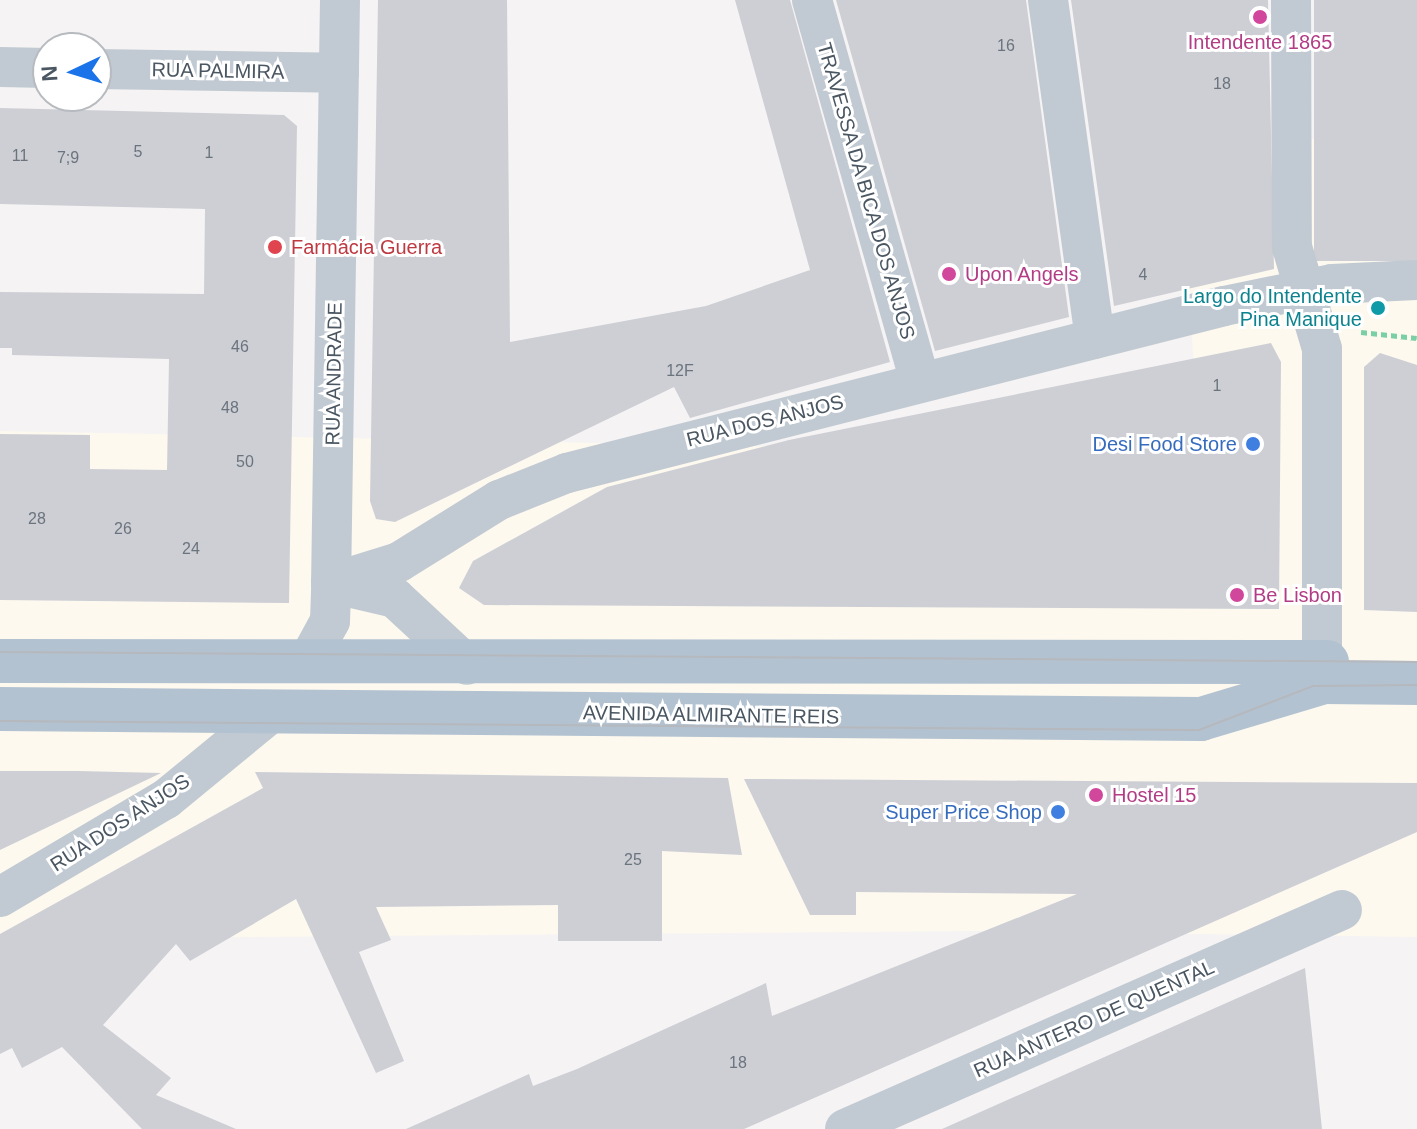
<!DOCTYPE html>
<meta charset="utf-8">
<style>
body{margin:0}
#map{position:relative;width:1417px;height:1129px;overflow:hidden;background:#f5f3f3;font-family:Helvetica,sans-serif}
div>[style]{position:absolute}
.commercial>*{inset:0;background:#fdf9ef}
.building>*{inset:0;background:#cdcfd5;transform-origin:0 0}
.path>*{height:5px;margin-top:-2.5px;transform-origin:0;background:repeating-linear-gradient(90deg,#7ad0a6 0 6px,transparent 0 10px)}
.minor>*{height:40px;margin:-20px;padding:0 20px;transform-origin:20px;border-radius:20px;background:#c1cad2}
.primary>*{height:44px;margin:-22px;padding:0 22px;transform-origin:22px;border-radius:22px;background:#b3c2d1}
.tram>*{height:2px;margin:-1px;padding:0 1px;transform-origin:1px;border-radius:1px;background:#b5b8bd}
.dots>*{width:22px;height:22px;translate:-50% -50%;box-sizing:border-box;border:4px solid #fff;border-radius:50%}
span{translate:-50% -50%;white-space:nowrap;text-align:center;line-height:1.15;-webkit-text-stroke:6px #fff;paint-order:stroke}
.number-label{font-size:16px;color:#6b747e}
.number-label span{-webkit-text-stroke-width:0}
.hotel-label{font-size:20px;color:#b23c85}
.left{translate:0 -50%;text-align:left}
.street-label{font-size:20px;color:#4a5661}
.health-label{font-size:20px;color:#be3a42}
.culture-label{font-size:20px;color:#0d838f}
.right{translate:-100% -50%;text-align:right}
.shop-label{font-size:20px;color:#366cbe}
.north{position:absolute;left:32px;top:32px;width:80px;height:80px;box-sizing:border-box;background:#fff;border:2px solid #b7bbc0;border-radius:50%;rotate:266deg;font-size:22px;font-weight:700;line-height:32px;text-align:center;color:#4a5661}
.north::after{content:'';display:block;margin:auto;width:28px;height:36px;background:#1a73e8;clip-path:polygon(50% 0,100% 100%,50% 72%,0 100%)}
</style>
<div id="map">
<div class="commercial">
<div style="clip-path:polygon(1417px 129px,1417px 937px,979px 931px,0 939px,0 431px,1199px 455px,1181px 152px)"></div>
</div>
<div class="building">
<div style="clip-path:polygon(378px 0,507px 0,510px 342px,706px 306px,810px 270px,735px 0,790px 0,890px 362px,690px 418px,674px 387px,395px 522px,376px 519px,370px 501px)"></div>
<div style="clip-path:polygon(836px 0,1026px 0,1069px 317px,935px 351px)"></div>
<div style="clip-path:polygon(1071px 0,1268px 0,1274px 269px,1114px 306px)"></div>
<div style="left:1314px;top:0;width:103px;height:261px"></div>
<div style="clip-path:polygon(0 108px,284px 115px,297px 126px,289px 603px,0 600px,0 434px,90px 435px,90px 469px,167px 470px,169px 359px,12px 355px,12px 348px,0 348px,0 292px,204px 294px,205px 209px,0 204px)"></div>
<div style="clip-path:polygon(1271px 343px,1281px 362px,1279px 609px,484px 605px,459px 588px,473px 561px,607px 487px,789px 440px)"></div>
<div style="clip-path:polygon(1380px 353px,1417px 365px,1417px 612px,1364px 610px,1364px 367px)"></div>
<div style="clip-path:polygon(0 771px,78px 771px,161px 773px,0 850px)"></div>
<div style="clip-path:polygon(255px 772px,728px 778px,742px 855px,662px 851px,662px 941px,558px 941px,558px 905px,376px 907px,391px 940px,359px 952px,404px 1061px,376px 1073px,296px 899px,190px 961px,176px 944px,103px 1025px,171px 1078px,156px 1095px,236px 1129px,142px 1129px,62px 1047px,22px 1068px,12px 1048px,0 1054px,0 934px,263px 788px)"></div>
<div style="clip-path:polygon(744px 779px,1417px 783px,1417px 832px,744px 1129px,406px 1129px,529px 1074px,533px 1086px,577px 1069px,766px 983px,772px 1016px,1077px 894px,856px 892px,856px 915px,810px 915px)"></div>
<div style="clip-path:polygon(1305px 968px,1322px 1129px,942px 1129px,1206px 1012px)"></div>
</div>
<div class="path">
<div style="left:1361px;top:332px;width:56px;rotate:6.1deg"></div>
</div>
<div class="minor">
<div style="left:340px;top:0;width:583px;rotate:90.88deg"></div>
<div style="left:331px;top:583px;width:66px;rotate:13.2deg"></div>
<div style="left:395px;top:598px;width:98px;rotate:42.9deg"></div>
<div style="left:812px;top:0;width:397px;rotate:74.2deg"></div>
<div style="left:1048px;top:0;width:342px;rotate:82.1deg"></div>
<div style="left:1291px;top:0;width:247px;rotate:89.8deg"></div>
<div style="left:1292px;top:247px;width:106px;rotate:73.6deg"></div>
<div style="left:1322px;top:349px;width:313px;rotate:90deg"></div>
<div style="left:0;top:67px;width:48px;rotate:1.2deg"></div>
<div style="left:96px;top:69px;width:243px;rotate:0.9deg"></div>
<div style="left:307px;top:663px;width:48px;rotate:-61.3deg"></div>
<div style="left:330px;top:621px;width:38px;rotate:-88deg"></div>
<div style="left:331px;top:583px;width:71px;rotate:-17.2deg"></div>
<div style="left:399px;top:562px;width:118px;rotate:-31.8deg"></div>
<div style="left:499px;top:500px;width:73px;rotate:-21.7deg"></div>
<div style="left:567px;top:473px;width:678px;rotate:-14.26deg"></div>
<div style="left:1224px;top:306px;width:110px;rotate:-11.5deg"></div>
<div style="left:1332px;top:284px;width:85px;rotate:-2.7deg"></div>
<div style="left:0;top:897px;width:193px;rotate:-30.6deg"></div>
<div style="left:166px;top:799px;width:139px;rotate:-39.4deg"></div>
<div style="left:845px;top:1129px;width:543px;rotate:-23.78deg"></div>
</div>
<div class="primary">
<div style="left:0;top:661px;width:1327px;rotate:0.04deg"></div>
<div style="left:0;top:709px;width:1201px;rotate:0.48deg"></div>
<div style="left:1201px;top:719px;width:128px;rotate:-16.7deg"></div>
<div style="left:1324px;top:682px;width:93px;rotate:0.6deg"></div>
</div>
<div class="tram">
<div style="left:0;top:652px;width:1417px;rotate:0.4deg"></div>
<div style="left:0;top:721px;width:1199px;rotate:0.43deg"></div>
<div style="left:1199px;top:730px;width:122px;rotate:-21.1deg"></div>
<div style="left:1313px;top:686px;width:104px;rotate:-0.6deg"></div>
</div>
<div class="dots">
<div style="left:1260px;top:17px;background:#d1479c"></div>
<div style="left:275px;top:247px;background:#e0444e"></div>
<div style="left:949px;top:274px;background:#d1479c"></div>
<div style="left:1378px;top:308px;background:#0f9aa8"></div>
<div style="left:1253px;top:444px;background:#3f7fe0"></div>
<div style="left:1237px;top:595px;background:#d1479c"></div>
<div style="left:1096px;top:795px;background:#d1479c"></div>
<div style="left:1058px;top:812px;background:#3f7fe0"></div>
</div>
<div class="number-label">
<span style="left:1006px;top:46px">16</span>
<span style="left:1222px;top:84px">18</span>
<span style="left:138px;top:152px">5</span>
<span style="left:209px;top:153px">1</span>
<span style="left:20px;top:156px">11</span>
<span style="left:68px;top:158px">7;9</span>
<span style="left:1143px;top:275px">4</span>
<span style="left:240px;top:347px">46</span>
<span style="left:680px;top:371px">12F</span>
<span style="left:1217px;top:386px">1</span>
<span style="left:230px;top:408px">48</span>
<span style="left:245px;top:462px">50</span>
<span style="left:37px;top:519px">28</span>
<span style="left:123px;top:529px">26</span>
<span style="left:191px;top:549px">24</span>
<span style="left:633px;top:860px">25</span>
<span style="left:738px;top:1063px">18</span>
</div>
<div class="hotel-label">
<span style="left:1260px;top:42px">Intendente 1865</span>
<span class="left" style="left:965px;top:274px">Upon Angels</span>
<span class="left" style="left:1253px;top:595px">Be Lisbon</span>
<span class="left" style="left:1112px;top:795px">Hostel 15</span>
</div>
<div class="street-label">
<span style="left:218px;top:71px;rotate:1deg">RUA PALMIRA</span>
<span style="left:866px;top:191px;rotate:74deg">TRAVESSA DA BICA DOS ANJOS</span>
<span style="left:334px;top:374px;rotate:-89deg">RUA ANDRADE</span>
<span style="left:765px;top:421px;rotate:-14deg">RUA DOS ANJOS</span>
<span style="left:711px;top:715px;rotate:1deg">AVENIDA ALMIRANTE REIS</span>
<span style="left:120px;top:823px;rotate:-33deg">RUA DOS ANJOS</span>
<span style="left:1094px;top:1019px;rotate:-24deg">RUA ANTERO DE QUENTAL</span>
</div>
<div class="health-label">
<span class="left" style="left:291px;top:247px">Farmácia Guerra</span>
</div>
<div class="culture-label">
<span class="right" style="left:1362px;top:308px">Largo do Intendente<br>Pina Manique</span>
</div>
<div class="shop-label">
<span class="right" style="left:1237px;top:444px">Desi Food Store</span>
<span class="right" style="left:1042px;top:812px">Super Price Shop</span>
</div>
<div class="north">N</div>
</div>
